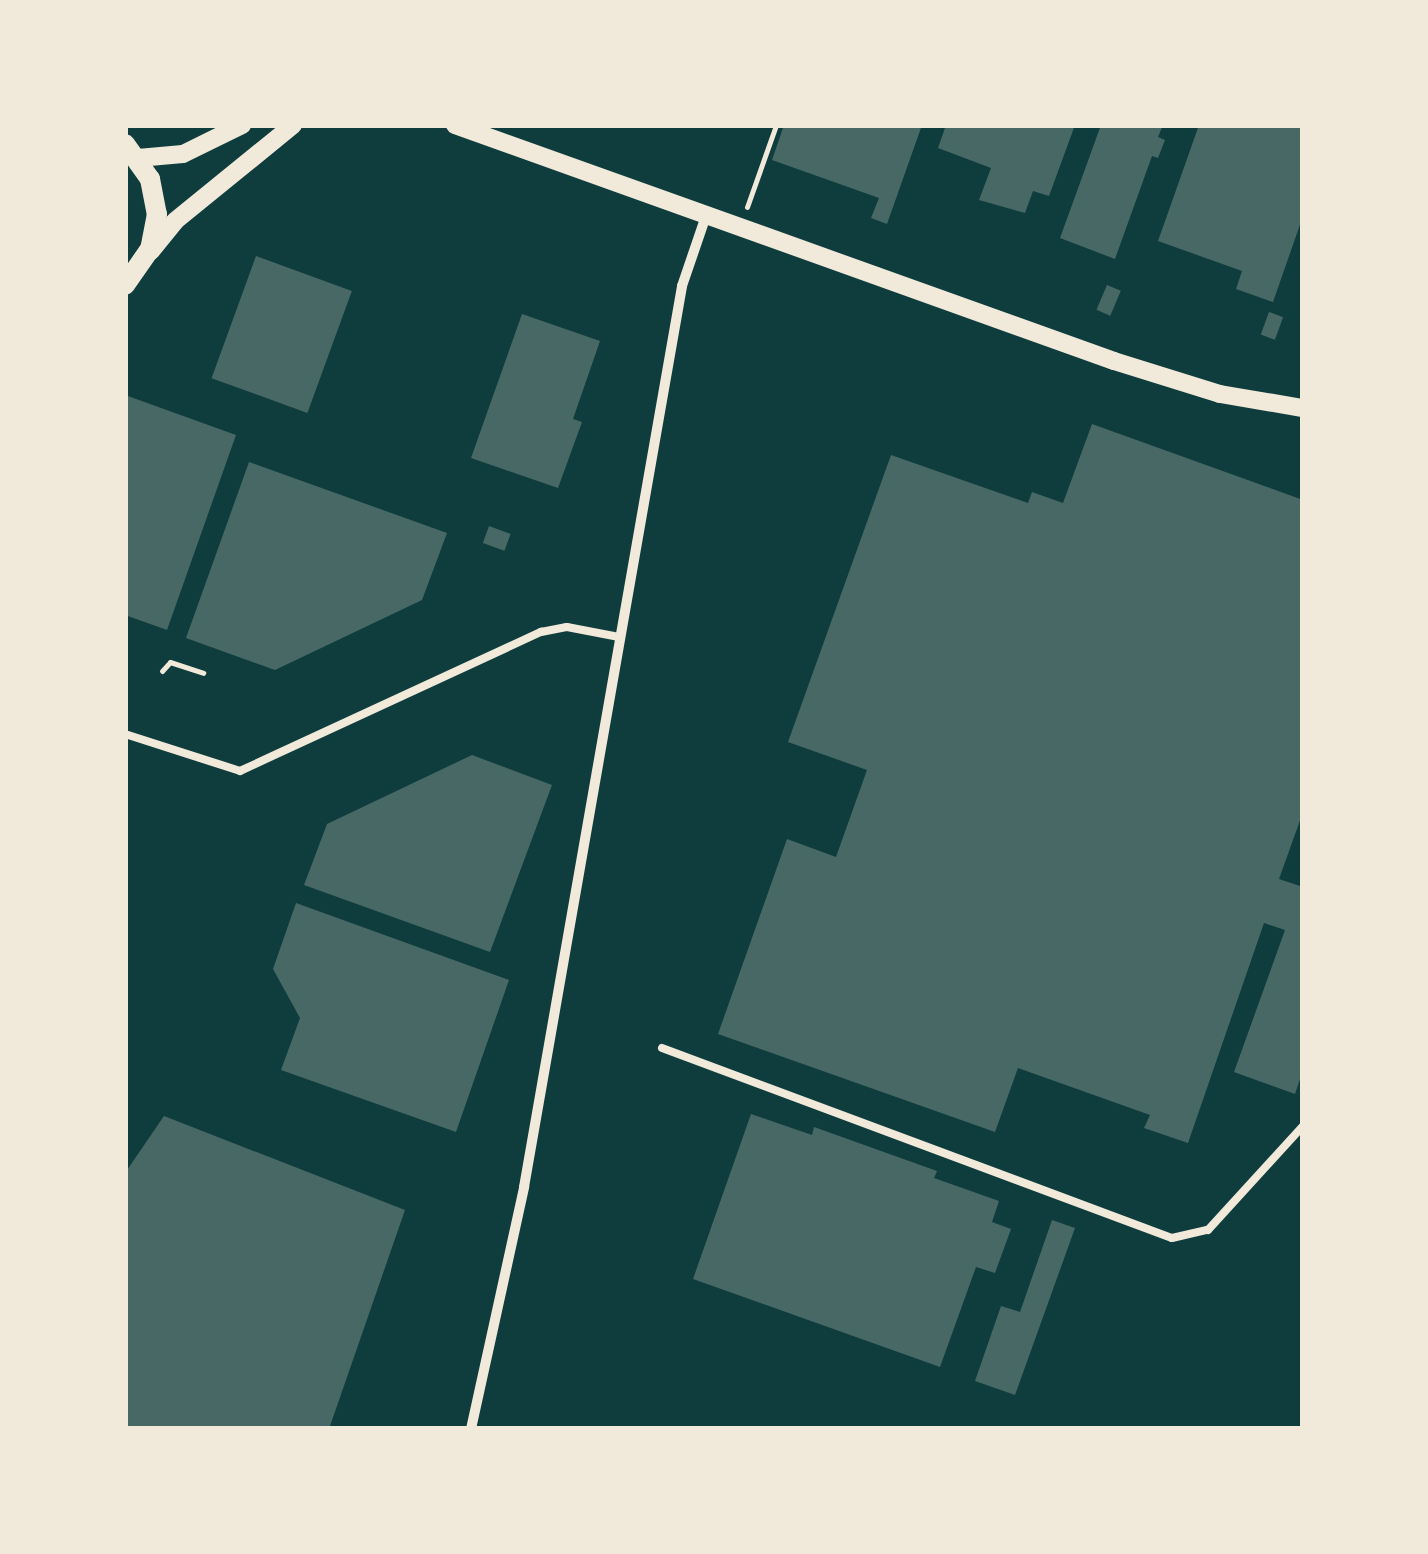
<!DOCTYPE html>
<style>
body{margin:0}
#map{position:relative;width:1428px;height:1554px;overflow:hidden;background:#0f3d3e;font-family:Cabin,sans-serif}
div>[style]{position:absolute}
.building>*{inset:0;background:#486865;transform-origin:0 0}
.path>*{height:5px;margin:-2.5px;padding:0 2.5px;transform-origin:2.5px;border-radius:2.5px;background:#f1e9da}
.service>*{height:8px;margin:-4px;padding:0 4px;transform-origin:4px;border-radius:4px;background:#f1e9da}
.minor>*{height:10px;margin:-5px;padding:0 5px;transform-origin:5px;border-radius:5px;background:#f1e9da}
.tertiary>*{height:18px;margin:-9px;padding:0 9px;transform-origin:9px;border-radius:9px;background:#f1e9da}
.secondary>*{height:20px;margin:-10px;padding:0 10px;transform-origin:10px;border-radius:10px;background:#f1e9da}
span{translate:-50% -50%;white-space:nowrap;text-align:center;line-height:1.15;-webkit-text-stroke:10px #f1e9da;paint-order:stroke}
.frame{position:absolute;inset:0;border:128px solid #f1e9da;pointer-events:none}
</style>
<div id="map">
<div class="building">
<div style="clip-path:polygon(784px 125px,922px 125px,887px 224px,871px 218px,879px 198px,772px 160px)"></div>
<div style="clip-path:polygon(946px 125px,1075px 125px,1049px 196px,1033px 191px,1025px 213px,979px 200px,991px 168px,938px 148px)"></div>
<div style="clip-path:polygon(1101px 125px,1163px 125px,1158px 137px,1165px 140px,1158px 158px,1152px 156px,1115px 259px,1060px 238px)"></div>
<div style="clip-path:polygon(1199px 125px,1303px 125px,1303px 216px,1273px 302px,1236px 289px,1242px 271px,1158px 241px)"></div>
<div style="left:256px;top:256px;width:102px;height:130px;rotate:20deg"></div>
<div style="left:1107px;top:285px;width:15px;height:27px;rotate:23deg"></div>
<div style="left:1269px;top:312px;width:15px;height:24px;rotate:20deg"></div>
<div style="clip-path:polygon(522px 314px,600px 341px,573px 419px,582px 422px,558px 488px,471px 458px)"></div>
<div style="clip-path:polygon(125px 395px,236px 435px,167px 630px,125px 615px)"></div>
<div style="clip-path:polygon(1092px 424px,1303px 500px,1303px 812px,1279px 879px,1300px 886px,1303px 879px,1303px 1070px,1295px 1094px,1234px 1072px,1285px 930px,1264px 923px,1188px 1143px,1144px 1128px,1150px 1115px,1018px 1068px,995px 1132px,718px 1034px,787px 839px,836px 857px,867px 770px,788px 742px,891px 455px,1028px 503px,1032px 492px,1063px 503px)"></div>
<div style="clip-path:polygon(249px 462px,447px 533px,422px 600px,275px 670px,186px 638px)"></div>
<div style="left:489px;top:526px;width:23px;height:18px;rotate:20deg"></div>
<div style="clip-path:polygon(472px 755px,552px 785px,490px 952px,304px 885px,327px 824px)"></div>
<div style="clip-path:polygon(296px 903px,509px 980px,456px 1132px,281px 1070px,300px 1018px,273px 969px)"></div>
<div style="clip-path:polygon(751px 1114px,812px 1135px,814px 1127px,937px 1171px,934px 1178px,999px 1201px,992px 1222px,1011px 1229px,995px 1273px,976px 1267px,940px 1367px,693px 1279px)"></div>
<div style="clip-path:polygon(164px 1116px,405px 1210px,329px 1429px,125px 1429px,125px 1173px)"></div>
<div style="clip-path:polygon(1052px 1220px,1075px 1228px,1015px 1395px,975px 1381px,1001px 1306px,1020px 1312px)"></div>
</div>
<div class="path">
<div style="left:747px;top:207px;width:87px;rotate:-70.5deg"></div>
<div style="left:162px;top:671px;width:12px;rotate:-48deg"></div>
<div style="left:170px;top:662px;width:35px;rotate:18deg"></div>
</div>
<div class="service">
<div style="left:125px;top:734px;width:121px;rotate:17.8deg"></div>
<div style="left:240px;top:771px;width:332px;rotate:-24.8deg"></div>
<div style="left:541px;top:632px;width:26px;rotate:-11deg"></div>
<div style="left:567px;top:627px;width:53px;rotate:10.9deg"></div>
<div style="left:662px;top:1048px;width:544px;rotate:20.43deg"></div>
<div style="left:1172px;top:1238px;width:37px;rotate:-13deg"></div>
<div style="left:1208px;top:1230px;width:141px;rotate:-47.6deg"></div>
</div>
<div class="minor">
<div style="left:471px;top:1429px;width:248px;rotate:-77.6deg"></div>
<div style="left:524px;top:1187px;width:915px;rotate:-80.05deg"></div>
<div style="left:682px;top:286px;width:74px;rotate:-71.1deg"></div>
</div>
<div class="tertiary">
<div style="left:455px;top:125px;width:700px;rotate:19.7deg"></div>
<div style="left:1114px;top:361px;width:111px;rotate:17.3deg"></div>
<div style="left:1220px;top:394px;width:84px;rotate:9.6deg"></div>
<div style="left:138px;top:158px;width:45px;rotate:-5.1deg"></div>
<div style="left:183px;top:154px;width:66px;rotate:-26.2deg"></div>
<div style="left:151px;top:251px;width:38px;rotate:-51deg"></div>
<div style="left:175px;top:221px;width:152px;rotate:-39.1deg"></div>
</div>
<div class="secondary">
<div style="left:125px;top:144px;width:43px;rotate:54.5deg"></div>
<div style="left:150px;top:179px;width:36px;rotate:79deg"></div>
<div style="left:157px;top:214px;width:36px;rotate:101deg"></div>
<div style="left:150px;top:249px;width:44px;rotate:124.8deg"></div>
</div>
<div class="frame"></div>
</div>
